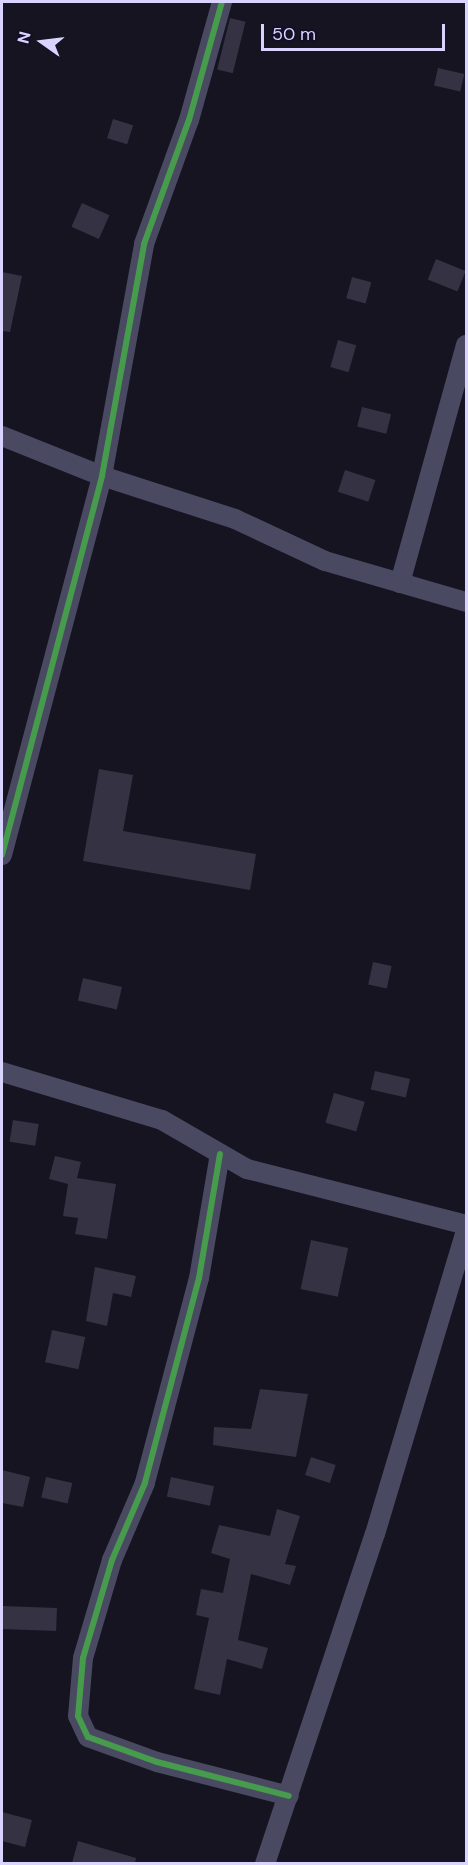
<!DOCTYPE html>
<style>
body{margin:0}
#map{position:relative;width:468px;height:1865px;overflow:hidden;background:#161421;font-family:"DM Sans",sans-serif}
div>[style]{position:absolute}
.building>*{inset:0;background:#343243;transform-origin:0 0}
.street>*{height:20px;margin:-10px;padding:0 10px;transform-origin:10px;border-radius:10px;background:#4a4962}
.cycleway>*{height:6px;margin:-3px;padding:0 3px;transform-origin:3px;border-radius:3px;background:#469c4c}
span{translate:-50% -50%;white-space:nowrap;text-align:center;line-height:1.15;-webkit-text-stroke:4.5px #130f26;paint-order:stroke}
.frame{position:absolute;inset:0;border:3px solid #d9d4ff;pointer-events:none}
.north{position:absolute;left:12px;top:12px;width:60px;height:60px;-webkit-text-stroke:4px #130f26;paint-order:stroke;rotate:284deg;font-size:16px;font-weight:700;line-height:24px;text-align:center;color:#d9d4ff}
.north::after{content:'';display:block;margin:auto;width:21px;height:27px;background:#d9d4ff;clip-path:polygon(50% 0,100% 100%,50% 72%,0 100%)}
.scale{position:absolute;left:261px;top:24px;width:184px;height:27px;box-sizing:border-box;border:3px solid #d9d4ff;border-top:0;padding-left:8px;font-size:18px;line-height:21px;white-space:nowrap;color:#d9d4ff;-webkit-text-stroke:4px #130f26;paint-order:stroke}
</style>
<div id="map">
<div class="building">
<div style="left:230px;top:18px;width:16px;height:53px;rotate:14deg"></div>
<div style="left:438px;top:68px;width:27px;height:18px;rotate:13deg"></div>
<div style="left:113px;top:119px;width:21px;height:20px;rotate:17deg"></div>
<div style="left:82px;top:203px;width:30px;height:26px;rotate:24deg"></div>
<div style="left:436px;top:259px;width:32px;height:22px;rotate:22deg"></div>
<div style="clip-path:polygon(2px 272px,22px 276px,10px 332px,2px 331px)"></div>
<div style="left:352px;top:277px;width:20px;height:22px;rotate:15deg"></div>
<div style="left:338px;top:340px;width:19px;height:28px;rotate:16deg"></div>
<div style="left:362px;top:407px;width:30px;height:20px;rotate:14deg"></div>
<div style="left:345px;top:470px;width:32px;height:23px;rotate:18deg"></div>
<div style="clip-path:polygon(99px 769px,133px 775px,123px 831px,256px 854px,250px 890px,83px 861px)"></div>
<div style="left:373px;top:962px;width:19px;height:23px;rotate:12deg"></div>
<div style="left:83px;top:978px;width:40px;height:23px;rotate:13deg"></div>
<div style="left:375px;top:1071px;width:36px;height:19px;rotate:13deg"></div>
<div style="left:334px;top:1093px;width:32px;height:31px;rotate:16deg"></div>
<div style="left:13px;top:1120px;width:26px;height:22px;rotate:9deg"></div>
<div style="clip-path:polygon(55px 1156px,81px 1162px,77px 1178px,116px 1184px,107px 1239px,75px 1234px,78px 1218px,63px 1216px,68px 1184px,49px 1179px)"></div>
<div style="left:311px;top:1240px;width:38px;height:50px;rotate:12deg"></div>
<div style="clip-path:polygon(95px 1267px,136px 1276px,131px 1297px,113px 1293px,107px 1326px,86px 1321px)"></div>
<div style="left:52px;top:1330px;width:34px;height:33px;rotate:12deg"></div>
<div style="clip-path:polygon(260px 1389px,308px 1394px,296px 1457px,213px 1445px,214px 1427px,251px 1429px)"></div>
<div style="left:311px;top:1457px;width:26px;height:19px;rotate:18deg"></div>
<div style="clip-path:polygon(2px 1470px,30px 1477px,23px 1507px,2px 1503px)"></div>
<div style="left:46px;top:1477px;width:27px;height:21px;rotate:13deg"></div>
<div style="left:171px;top:1477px;width:44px;height:20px;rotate:12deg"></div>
<div style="clip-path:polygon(277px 1509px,300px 1516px,285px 1564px,296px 1566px,290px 1585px,251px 1574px,238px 1640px,268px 1648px,262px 1669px,227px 1659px,220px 1695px,194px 1689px,209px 1618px,196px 1615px,201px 1589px,223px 1593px,230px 1559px,211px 1553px,219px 1525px,270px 1536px)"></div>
<div style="left:2px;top:1606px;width:55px;height:23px;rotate:2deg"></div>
<div style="clip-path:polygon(2px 1812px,32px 1820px,25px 1847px,2px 1841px)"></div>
<div style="clip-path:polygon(78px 1841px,136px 1858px,135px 1863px,72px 1863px)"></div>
</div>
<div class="street">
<div style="left:2px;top:436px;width:108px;rotate:21.8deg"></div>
<div style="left:102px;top:476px;width:140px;rotate:17.9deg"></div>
<div style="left:235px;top:519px;width:99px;rotate:25deg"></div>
<div style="left:325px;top:561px;width:147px;rotate:16.2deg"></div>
<div style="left:400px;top:583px;width:247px;rotate:-74.5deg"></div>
<div style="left:2px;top:855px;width:392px;rotate:-75.2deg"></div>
<div style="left:102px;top:476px;width:236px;rotate:-79.7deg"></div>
<div style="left:144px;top:244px;width:132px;rotate:-70.1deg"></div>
<div style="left:189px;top:120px;width:123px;rotate:-74.4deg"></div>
<div style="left:2px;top:1072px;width:167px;rotate:16.7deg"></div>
<div style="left:162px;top:1120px;width:98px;rotate:30deg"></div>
<div style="left:247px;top:1169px;width:226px;rotate:14.3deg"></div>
<div style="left:220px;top:1154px;width:126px;rotate:99.6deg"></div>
<div style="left:199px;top:1278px;width:212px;rotate:104.8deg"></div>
<div style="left:145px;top:1483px;width:84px;rotate:113.2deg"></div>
<div style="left:112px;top:1560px;width:102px;rotate:106.5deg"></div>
<div style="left:83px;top:1658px;width:58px;rotate:94.9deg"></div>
<div style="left:78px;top:1716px;width:23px;rotate:65deg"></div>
<div style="left:88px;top:1737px;width:73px;rotate:19.9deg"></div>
<div style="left:157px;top:1762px;width:136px;rotate:14.4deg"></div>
<div style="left:265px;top:1864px;width:348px;rotate:-71.6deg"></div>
<div style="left:375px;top:1534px;width:317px;rotate:-73.3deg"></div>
</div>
<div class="cycleway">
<div style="left:2px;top:855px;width:392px;rotate:-75.2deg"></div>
<div style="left:102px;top:476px;width:236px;rotate:-79.7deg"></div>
<div style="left:144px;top:244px;width:132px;rotate:-70.1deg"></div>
<div style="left:189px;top:120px;width:123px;rotate:-74.4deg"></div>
<div style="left:220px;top:1154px;width:126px;rotate:99.6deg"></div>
<div style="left:199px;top:1278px;width:212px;rotate:104.8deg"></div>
<div style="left:145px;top:1483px;width:84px;rotate:113.2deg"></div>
<div style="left:112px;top:1560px;width:102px;rotate:106.5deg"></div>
<div style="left:83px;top:1658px;width:58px;rotate:94.9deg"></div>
<div style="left:78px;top:1716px;width:23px;rotate:65deg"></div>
<div style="left:88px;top:1737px;width:73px;rotate:19.9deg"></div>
<div style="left:157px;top:1762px;width:136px;rotate:14.4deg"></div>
</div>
<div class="frame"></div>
<div class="north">N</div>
<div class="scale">50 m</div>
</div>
